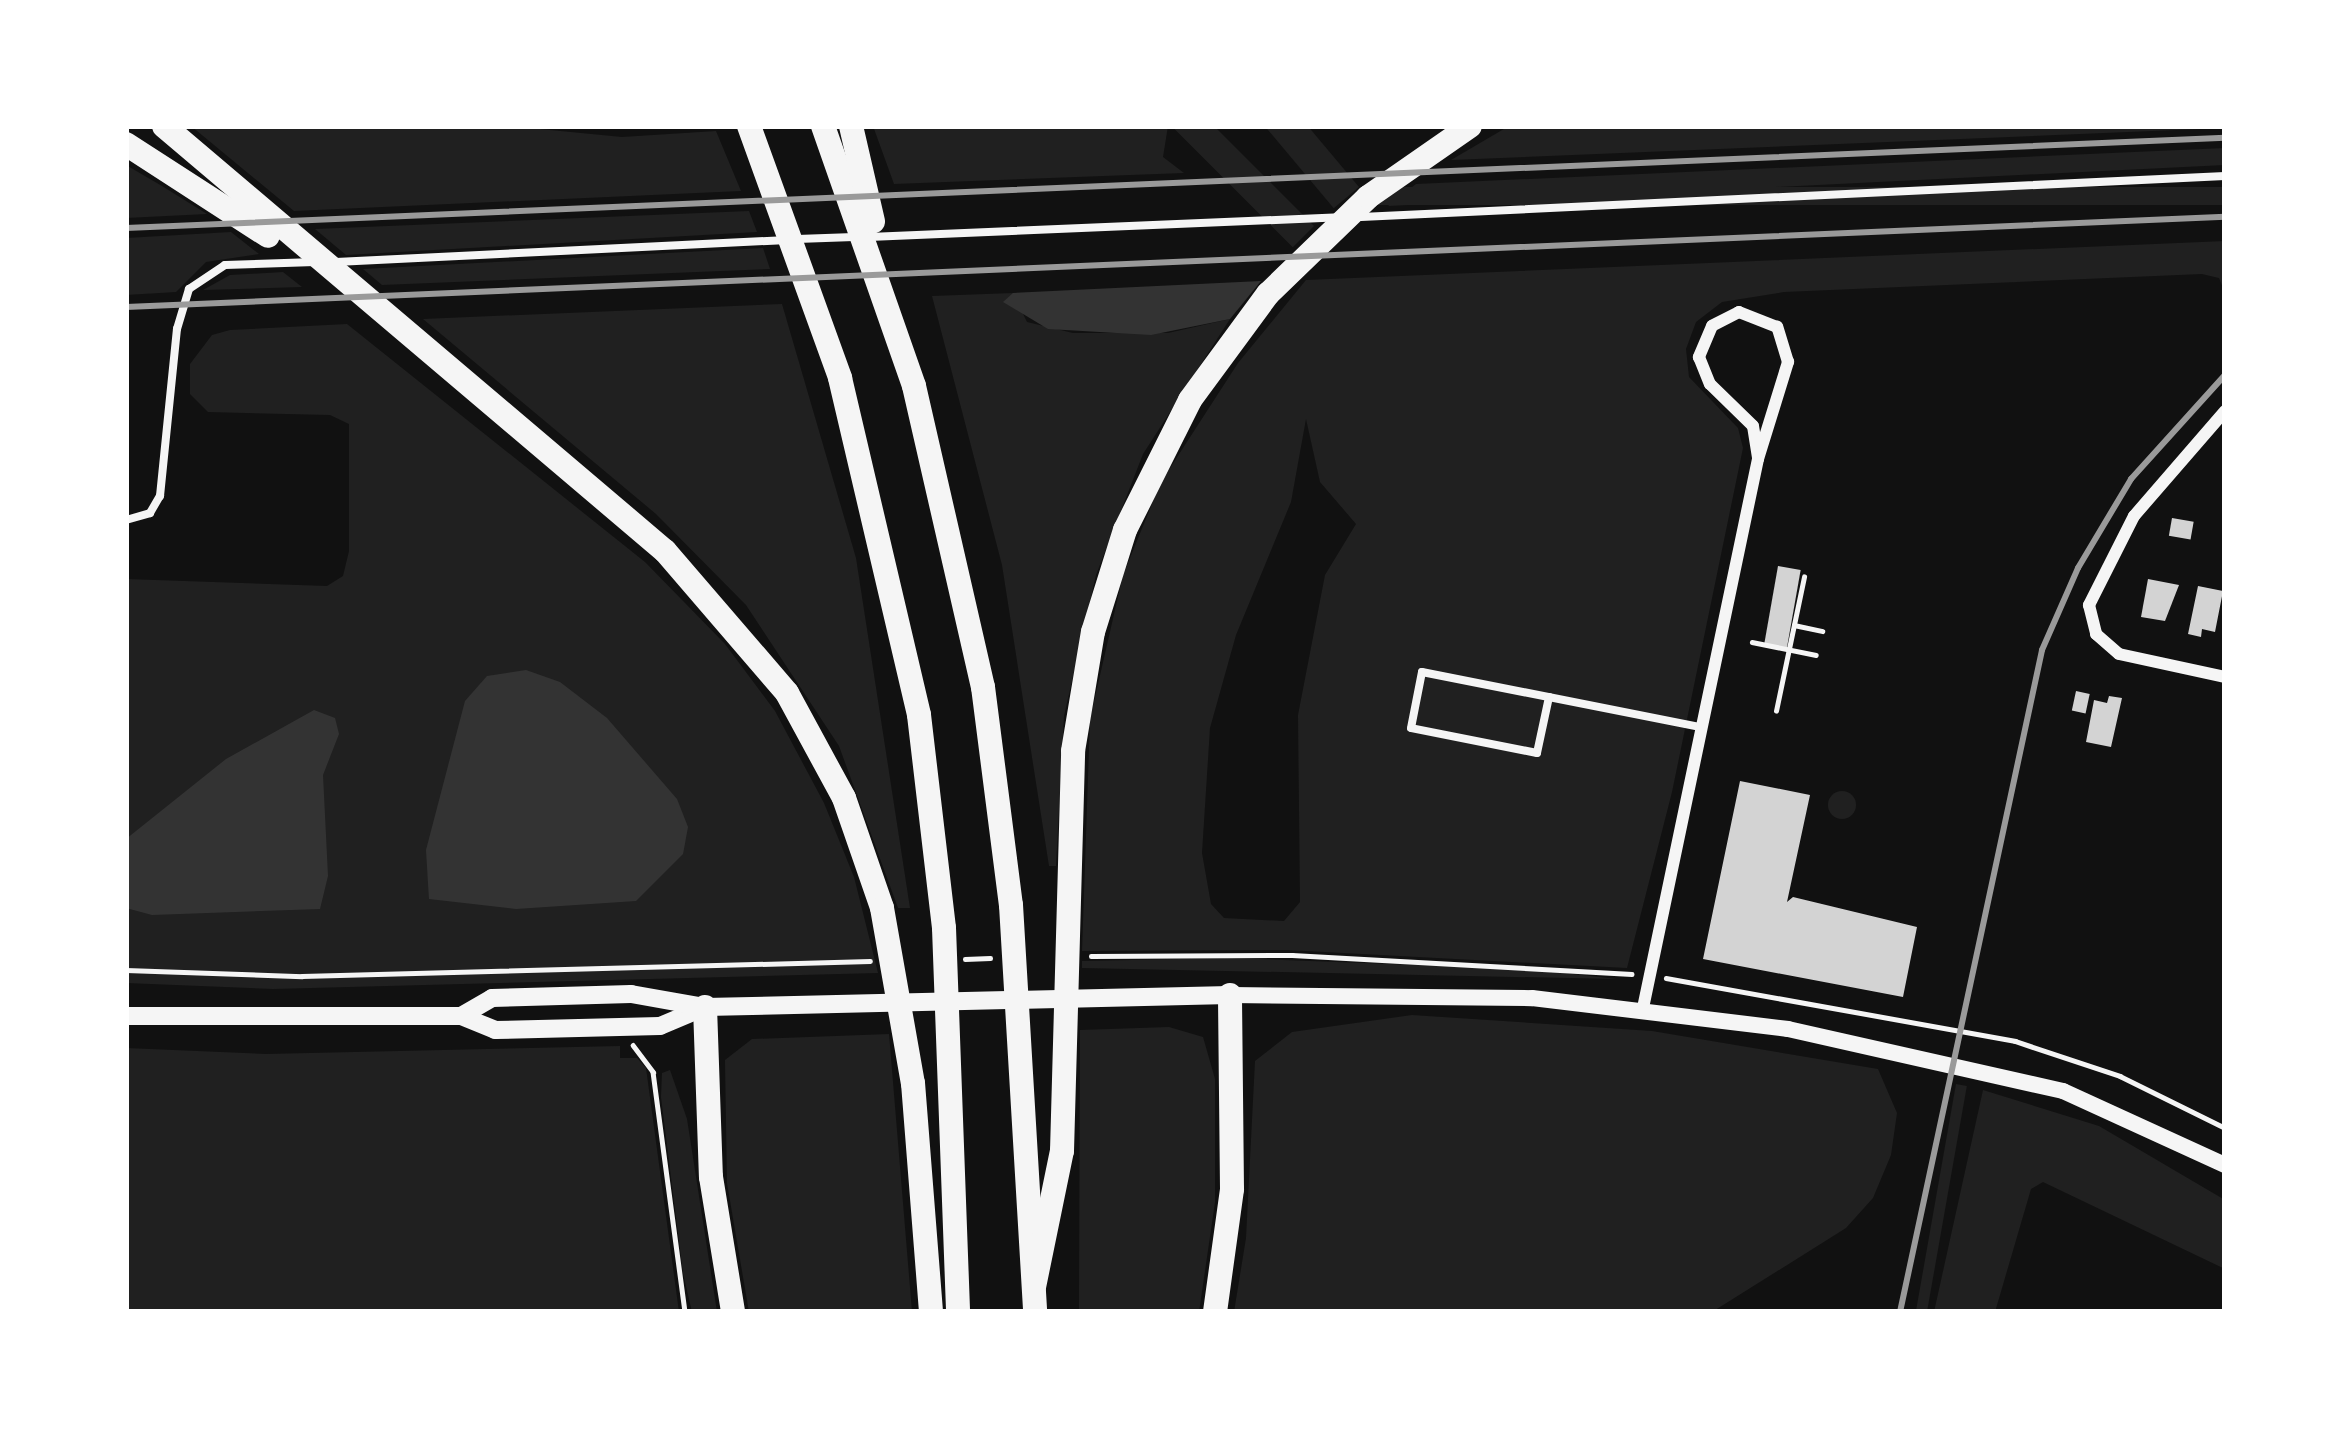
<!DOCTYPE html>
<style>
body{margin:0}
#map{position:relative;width:2351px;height:1438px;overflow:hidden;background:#111;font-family:Barlow,sans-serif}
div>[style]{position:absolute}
.green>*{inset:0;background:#202020;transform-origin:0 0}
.round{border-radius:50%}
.water>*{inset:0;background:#333}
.building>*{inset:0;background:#d3d3d3;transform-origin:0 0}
.path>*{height:4.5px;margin:-2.25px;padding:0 2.25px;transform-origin:2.25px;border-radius:2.25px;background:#f5f5f5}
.service>*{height:8px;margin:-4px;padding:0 4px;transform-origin:4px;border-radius:4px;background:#f5f5f5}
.minor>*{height:12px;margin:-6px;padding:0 6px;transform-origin:6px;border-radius:6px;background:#f5f5f5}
.tertiary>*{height:16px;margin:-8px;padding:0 8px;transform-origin:8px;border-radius:8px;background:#f5f5f5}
.secondary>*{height:18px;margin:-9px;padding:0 9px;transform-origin:9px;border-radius:9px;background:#f5f5f5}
.motorway>*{height:24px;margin:-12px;padding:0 12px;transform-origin:12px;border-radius:12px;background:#f5f5f5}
.rail>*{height:6px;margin:-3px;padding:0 3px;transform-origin:3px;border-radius:3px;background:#9a9a9a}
span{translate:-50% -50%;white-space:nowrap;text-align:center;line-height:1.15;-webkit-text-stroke:9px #fff;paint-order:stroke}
.frame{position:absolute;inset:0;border:129px solid #fff;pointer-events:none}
</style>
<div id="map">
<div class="green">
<div style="clip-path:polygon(191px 126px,509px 126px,622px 137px,716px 131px,741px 191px,294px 211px)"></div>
<div style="clip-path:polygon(873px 126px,1168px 126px,1163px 157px,1184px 173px,894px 184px)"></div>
<div style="clip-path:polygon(1509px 126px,2225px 126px,2225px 128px,1451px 160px)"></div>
<div style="clip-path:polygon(2225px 148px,2225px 165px,1388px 206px,1416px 184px)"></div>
<div style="clip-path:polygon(126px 165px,162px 186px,207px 214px,126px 218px)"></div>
<div style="left:1359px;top:187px;width:33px;height:457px;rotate:140deg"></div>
<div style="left:2225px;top:187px;width:18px;height:863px;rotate:90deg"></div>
<div style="clip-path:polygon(749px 211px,757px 232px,346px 255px,315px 229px)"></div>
<div style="left:1314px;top:226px;width:30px;height:400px;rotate:135deg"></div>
<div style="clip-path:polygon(231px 232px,259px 254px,206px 262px,176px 292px,126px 295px,126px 238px)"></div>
<div style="clip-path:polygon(evenodd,2225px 241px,2225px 293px,2219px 278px,2202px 274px,1784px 292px,1722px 302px,1696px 322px,1686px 349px,1689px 377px,1738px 428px,1743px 448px,1672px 792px,1627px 968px,1287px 950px,1082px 951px,1090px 719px,1123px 575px,1161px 482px,1238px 363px,1306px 280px,2225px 241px,1306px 419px,1320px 482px,1356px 524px,1325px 575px,1298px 715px,1300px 902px,1284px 921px,1224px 918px,1211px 904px,1202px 853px,1210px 728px,1236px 635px,1291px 502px,1306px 419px)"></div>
<div style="clip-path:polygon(763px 248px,770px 269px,382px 285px,363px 269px)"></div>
<div style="clip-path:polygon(283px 272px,302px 287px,203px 290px,230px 275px)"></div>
<div style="clip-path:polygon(1013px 293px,1027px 322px,1073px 333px,1168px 333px,1230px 319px,1143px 454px,1096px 575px,1064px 716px,1056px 866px,1049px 866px,1002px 565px,932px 296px)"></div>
<div style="clip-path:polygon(782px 304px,856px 558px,910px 908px,898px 908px,839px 746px,746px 605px,656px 514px,423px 319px)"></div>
<div style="clip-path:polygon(347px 324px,645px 562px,725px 644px,775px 711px,824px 803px,854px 877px,878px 973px,273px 989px,126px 983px,126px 579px,327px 586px,343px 576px,349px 551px,349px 424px,330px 415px,208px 412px,190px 394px,190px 364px,212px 335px,230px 330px)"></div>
<div class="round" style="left:1828px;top:791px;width:28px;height:28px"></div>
<div style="clip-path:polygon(1229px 958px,1529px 969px,1617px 979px,1082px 968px,1082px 961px)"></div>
<div style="clip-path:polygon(1412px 1015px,1652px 1031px,1878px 1069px,1897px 1113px,1891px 1155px,1873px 1198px,1846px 1228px,1712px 1312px,1234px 1312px,1246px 1238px,1255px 1061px,1292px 1032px)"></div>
<div style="clip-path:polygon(1169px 1027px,1203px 1037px,1215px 1079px,1215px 1202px,1199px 1312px,1079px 1312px,1080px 1030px)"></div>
<div style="clip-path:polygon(889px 1034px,912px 1312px,749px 1312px,727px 1183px,725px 1060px,752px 1039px)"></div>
<div style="clip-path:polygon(620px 1046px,620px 1058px,637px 1058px,646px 1068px,679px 1312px,126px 1312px,126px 1048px,266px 1054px)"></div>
<div style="clip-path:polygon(670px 1070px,687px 1119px,717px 1312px,692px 1312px,683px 1273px,661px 1097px,662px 1073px)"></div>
<div style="left:1956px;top:1084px;width:11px;height:233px;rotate:10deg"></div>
<div style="clip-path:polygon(1983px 1090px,2099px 1126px,2225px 1200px,2225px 1269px,2043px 1182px,2031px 1189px,1995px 1312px,1934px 1312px)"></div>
</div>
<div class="water">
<div style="clip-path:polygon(1261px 281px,1230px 319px,1151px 335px,1048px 329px,1003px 302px,1013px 293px)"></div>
<div style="clip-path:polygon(526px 670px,560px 682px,607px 718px,677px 799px,688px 827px,683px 854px,636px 901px,516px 909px,429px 899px,426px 850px,465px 701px,487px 676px)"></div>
<div style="clip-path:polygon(314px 710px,335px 718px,339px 734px,323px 775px,328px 876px,320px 909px,152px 915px,126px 908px,126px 839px,226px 759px)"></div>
</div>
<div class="building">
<div style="left:2172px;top:518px;width:22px;height:18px;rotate:10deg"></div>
<div style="left:1778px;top:566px;width:23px;height:82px;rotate:10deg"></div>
<div style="clip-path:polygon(2148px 579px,2179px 585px,2165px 621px,2141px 617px)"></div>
<div style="clip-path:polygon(2198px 586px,2223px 591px,2215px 632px,2202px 629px,2201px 637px,2188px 634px)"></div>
<div style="left:2076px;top:691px;width:14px;height:20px;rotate:12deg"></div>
<div style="clip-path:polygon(2109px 696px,2122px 698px,2111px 747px,2086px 742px,2094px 700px,2107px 703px)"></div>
<div style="clip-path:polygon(1740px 781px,1810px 795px,1787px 902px,1793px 897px,1917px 927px,1903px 997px,1703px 959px)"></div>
</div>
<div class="path">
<div style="left:1794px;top:625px;width:29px;rotate:12deg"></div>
<div style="left:1752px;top:642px;width:65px;rotate:11.5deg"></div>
<div style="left:1776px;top:711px;width:137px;rotate:-78.2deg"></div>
<div style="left:1091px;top:956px;width:201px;rotate:-0.3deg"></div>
<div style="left:1292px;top:955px;width:340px;rotate:3.2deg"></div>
<div style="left:965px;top:959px;width:25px;rotate:-2deg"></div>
<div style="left:126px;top:970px;width:176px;rotate:2deg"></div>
<div style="left:302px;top:976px;width:568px;rotate:-1.51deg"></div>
<div style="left:1666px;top:978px;width:355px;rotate:10.2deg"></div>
<div style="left:2015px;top:1041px;width:111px;rotate:18.4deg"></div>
<div style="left:2120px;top:1076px;width:117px;rotate:26.3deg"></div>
<div style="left:633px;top:1045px;width:34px;rotate:53deg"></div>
<div style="left:653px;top:1072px;width:242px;rotate:82.4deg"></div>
</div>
<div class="service">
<div style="left:1361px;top:217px;width:865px;rotate:-2.72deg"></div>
<div style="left:869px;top:237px;width:471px;rotate:-2.4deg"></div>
<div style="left:797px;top:239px;width:57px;rotate:-2deg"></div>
<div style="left:336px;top:262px;width:447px;rotate:-2.8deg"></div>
<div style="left:126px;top:520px;width:25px;rotate:-16deg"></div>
<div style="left:150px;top:513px;width:20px;rotate:-60deg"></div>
<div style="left:160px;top:496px;width:168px;rotate:-84.2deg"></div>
<div style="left:177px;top:329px;width:42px;rotate:-73.3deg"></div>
<div style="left:189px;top:289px;width:43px;rotate:-33.7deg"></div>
<div style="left:225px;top:265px;width:90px;rotate:-1.9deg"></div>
<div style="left:1549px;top:697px;width:57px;rotate:102.1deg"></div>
<div style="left:1537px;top:753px;width:128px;rotate:-168.8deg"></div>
<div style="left:1411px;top:728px;width:57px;rotate:-78.9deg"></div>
<div style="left:1422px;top:672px;width:284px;rotate:11.2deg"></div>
</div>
<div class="minor">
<div style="left:2225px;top:411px;width:139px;rotate:130.9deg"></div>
<div style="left:2134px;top:516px;width:100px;rotate:116.8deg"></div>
<div style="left:2089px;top:605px;width:30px;rotate:76deg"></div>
<div style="left:2096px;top:634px;width:30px;rotate:41deg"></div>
<div style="left:2119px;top:654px;width:108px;rotate:12.2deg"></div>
<div style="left:1643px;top:1008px;width:561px;rotate:-78.17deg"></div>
<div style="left:1758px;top:459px;width:102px;rotate:-72.8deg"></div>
<div style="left:1788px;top:362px;width:37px;rotate:-107deg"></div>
<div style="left:1777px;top:327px;width:41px;rotate:-158.5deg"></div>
<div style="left:1739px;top:312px;width:30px;rotate:153deg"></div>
<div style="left:1712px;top:326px;width:34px;rotate:113deg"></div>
<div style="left:1699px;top:357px;width:29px;rotate:68deg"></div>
<div style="left:1710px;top:384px;width:60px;rotate:44.3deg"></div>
<div style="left:1753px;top:426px;width:33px;rotate:81deg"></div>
</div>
<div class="tertiary">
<div style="left:1230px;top:995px;width:302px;rotate:0.6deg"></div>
<div style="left:1532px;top:998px;width:258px;rotate:6.9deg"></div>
<div style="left:1788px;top:1029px;width:282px;rotate:12.7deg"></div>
<div style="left:2063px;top:1091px;width:178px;rotate:24.6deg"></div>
</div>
<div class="secondary">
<div style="left:126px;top:1016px;width:335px"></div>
<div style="left:461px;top:1016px;width:37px;rotate:22deg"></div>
<div style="left:495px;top:1030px;width:165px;rotate:-1.4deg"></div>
<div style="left:660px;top:1026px;width:49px;rotate:-22.9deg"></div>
<div style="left:461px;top:1016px;width:36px;rotate:-30deg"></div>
<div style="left:492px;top:998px;width:139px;rotate:-1.6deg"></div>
<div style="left:631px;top:994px;width:75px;rotate:10deg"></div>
<div style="left:705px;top:1007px;width:525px;rotate:-1.31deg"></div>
</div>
<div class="motorway">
<div style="left:164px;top:126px;width:657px;rotate:40.31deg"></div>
<div style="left:665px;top:551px;width:187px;rotate:49.3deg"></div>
<div style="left:787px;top:693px;width:119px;rotate:61.5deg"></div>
<div style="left:844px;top:798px;width:116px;rotate:70.9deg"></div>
<div style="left:882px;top:908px;width:178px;rotate:80deg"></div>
<div style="left:913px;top:1083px;width:230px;rotate:85.5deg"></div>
<div style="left:749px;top:126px;width:268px;rotate:70.1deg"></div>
<div style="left:840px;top:378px;width:346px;rotate:76.8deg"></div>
<div style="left:919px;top:715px;width:214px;rotate:83.3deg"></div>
<div style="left:944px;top:928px;width:384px;rotate:87.9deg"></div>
<div style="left:823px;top:126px;width:275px;rotate:70.7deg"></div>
<div style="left:914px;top:386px;width:309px;rotate:77.1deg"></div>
<div style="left:983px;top:687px;width:220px;rotate:82.7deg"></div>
<div style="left:1011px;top:905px;width:408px;rotate:86.6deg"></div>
<div style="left:851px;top:126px;width:98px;rotate:77deg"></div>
<div style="left:126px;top:144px;width:169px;rotate:32.9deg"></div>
<div style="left:705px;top:1007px;width:170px;rotate:88deg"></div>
<div style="left:711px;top:1177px;width:137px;rotate:80.7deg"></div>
<div style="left:1034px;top:1287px;width:139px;rotate:-78.4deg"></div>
<div style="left:1062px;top:1151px;width:400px;rotate:-88.4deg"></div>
<div style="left:1073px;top:751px;width:121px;rotate:-80.5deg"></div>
<div style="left:1093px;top:632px;width:107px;rotate:-72.6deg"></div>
<div style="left:1125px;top:530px;width:145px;rotate:-63.4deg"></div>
<div style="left:1190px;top:400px;width:132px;rotate:-53.7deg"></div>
<div style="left:1268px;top:294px;width:139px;rotate:-44.1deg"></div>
<div style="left:1368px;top:197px;width:124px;rotate:-34.8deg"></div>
<div style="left:1215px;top:1312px;width:124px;rotate:-82.1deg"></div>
<div style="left:1232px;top:1189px;width:194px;rotate:-90.6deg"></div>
</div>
<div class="rail">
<div style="left:126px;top:228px;width:2101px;rotate:-2.46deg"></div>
<div style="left:126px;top:307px;width:2101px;rotate:-2.46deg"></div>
<div style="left:1900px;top:1312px;width:677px;rotate:-77.89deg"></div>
<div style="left:2042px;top:650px;width:90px;rotate:-66.3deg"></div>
<div style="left:2078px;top:568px;width:104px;rotate:-59.2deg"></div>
<div style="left:2131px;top:479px;width:140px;rotate:-47.9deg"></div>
</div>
<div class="frame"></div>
</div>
